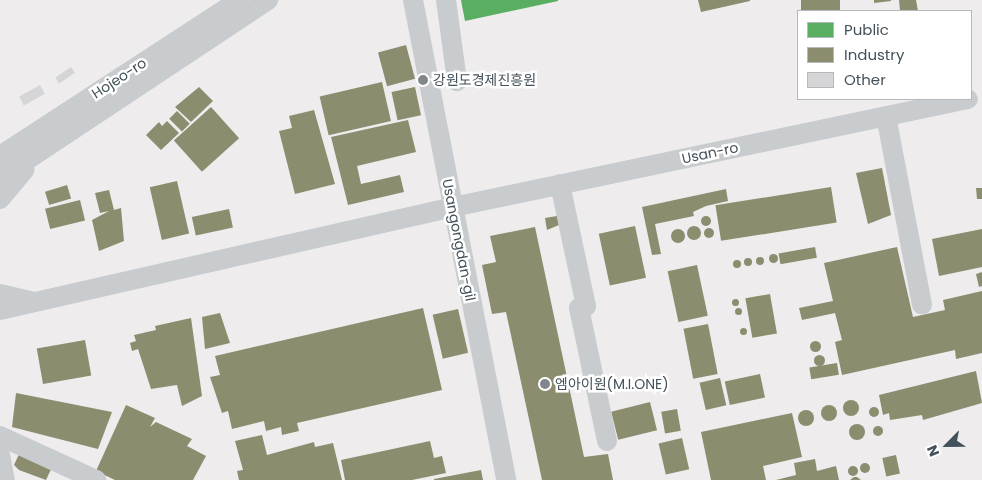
<!DOCTYPE html>
<meta charset="utf-8">
<style>
body{margin:0}
#map{position:relative;width:982px;height:480px;overflow:hidden;background:#eeeced;font-family:Poppins,"Noto Sans KR",sans-serif}
div>[style]{position:absolute}
.public>*{inset:0;background:#5aae61}
.industry>*{inset:0;background:#8c8c6e;transform-origin:0 0}
.round{border-radius:50%}
.building>*{inset:0;background:#d5d5d7;transform-origin:0 0}
.minor>*{height:20px;margin:-10px;padding:0 10px;transform-origin:10px;border-radius:10px;background:#c9ccce}
.dots>*{width:14px;height:14px;translate:-50% -50%;box-sizing:border-box;border:2px solid #fff;border-radius:50%}
span{translate:-50% -50%;white-space:nowrap;text-align:center;line-height:1.15;-webkit-text-stroke:5px #fff;paint-order:stroke}
.street-label{font-size:14px;color:#43515a}
.poi-label{font-size:14px;color:#43515a}
.left{translate:0 -50%;text-align:left}
.legend{position:absolute;left:797px;top:10px;width:175px;height:90px;box-sizing:border-box;background:#fff;border:1px solid #b4b9bd;margin:0;padding:6px 9px;list-style:none;font-size:15px;color:#43515a}
.legend li{display:flex;align-items:center;gap:10px;height:25px}
.legend b{width:25px;border:1px solid #b4b9bd}
.north{position:absolute;left:922px;top:420px;width:50px;height:50px;-webkit-text-stroke:4px #fff;paint-order:stroke;rotate:247deg;font-size:14px;font-weight:700;line-height:20px;text-align:center;color:#43515a}
.north::after{content:'';display:block;margin:auto;width:18px;height:22px;background:#43515a;clip-path:polygon(50% 0,100% 100%,50% 72%,0 100%)}
</style>
<div id="map">
<div class="public">
<div style="clip-path:polygon(461px 0,558px 0,558px 1px,465px 21px)"></div>
</div>
<div class="industry">
<div style="clip-path:polygon(698px 0,750px 0,750px 1px,701px 12px)"></div>
<div style="left:801px;top:0;width:39px;height:11px"></div>
<div style="clip-path:polygon(874px 0,891px 0,891px 1px,874px 3px)"></div>
<div style="clip-path:polygon(899px 0,916px 0,918px 11px,900px 11px)"></div>
<div style="left:406px;top:45px;width:35px;height:29px;rotate:75deg"></div>
<div style="left:382px;top:82px;width:40px;height:64px;rotate:77deg"></div>
<div style="clip-path:polygon(199px 87px,213px 101px,191px 122px,175px 107px)"></div>
<div style="left:415px;top:87px;width:29px;height:24px;rotate:78deg"></div>
<div style="left:211px;top:107px;width:42px;height:50px;rotate:48deg"></div>
<div style="clip-path:polygon(314px 110px,335px 184px,295px 194px,279px 131px,292px 128px,289px 116px)"></div>
<div style="left:177px;top:111px;width:18px;height:11px;rotate:45deg"></div>
<div style="clip-path:polygon(408px 120px,416px 152px,357px 166px,361px 184px,400px 175px,404px 192px,348px 205px,331px 137px)"></div>
<div style="clip-path:polygon(167px 121px,179px 133px,161px 150px,146px 135px,159px 122px,162px 126px)"></div>
<div style="clip-path:polygon(882px 168px,891px 215px,868px 224px,856px 173px)"></div>
<div style="left:177px;top:181px;width:54px;height:28px;rotate:77deg"></div>
<div style="left:67px;top:185px;width:14px;height:23px;rotate:73deg"></div>
<div style="left:831px;top:187px;width:36px;height:117px;rotate:81deg"></div>
<div style="clip-path:polygon(976px 188px,982px 188px,982px 199px,977px 199px)"></div>
<div style="clip-path:polygon(726px 189px,728px 201px,706px 206px,693px 212px,694px 216px,655px 224px,661px 254px,652px 255px,642px 207px)"></div>
<div style="clip-path:polygon(109px 190px,114px 210px,121px 208px,124px 241px,99px 251px,92px 220px,109px 211px,100px 213px,95px 193px)"></div>
<div style="left:80px;top:200px;width:21px;height:36px;rotate:76deg"></div>
<div style="left:229px;top:209px;width:19px;height:38px;rotate:78deg"></div>
<div style="clip-path:polygon(557px 216px,559px 225px,547px 230px,545px 218px)"></div>
<div class="round" style="left:701px;top:216px;width:10px;height:10px"></div>
<div class="round" style="left:687px;top:226px;width:14px;height:14px"></div>
<div style="left:635px;top:226px;width:53px;height:37px;rotate:78deg"></div>
<div style="clip-path:polygon(535px 227px,584px 457px,608px 454px,613px 480px,542px 480px,506px 312px,492px 314px,482px 265px,496px 262px,490px 236px)"></div>
<div class="round" style="left:704px;top:228px;width:10px;height:10px"></div>
<div class="round" style="left:671px;top:229px;width:14px;height:14px"></div>
<div style="clip-path:polygon(982px 229px,982px 267px,939px 276px,932px 239px)"></div>
<div style="left:815px;top:247px;width:11px;height:37px;rotate:80deg"></div>
<div style="clip-path:polygon(897px 247px,913px 317px,945px 310px,943px 300px,982px 291px,982px 353px,956px 359px,955px 350px,842px 375px,835px 342px,842px 340px,835px 313px,802px 320px,799px 308px,833px 301px,824px 263px)"></div>
<div class="round" style="left:768.5px;top:253.5px;width:9px;height:9px"></div>
<div class="round" style="left:756px;top:257px;width:8px;height:8px"></div>
<div class="round" style="left:744px;top:258px;width:8px;height:8px"></div>
<div class="round" style="left:733px;top:260px;width:8px;height:8px"></div>
<div style="left:697px;top:265px;width:52px;height:30px;rotate:78deg"></div>
<div style="clip-path:polygon(982px 272px,982px 286px,979px 287px,976px 274px)"></div>
<div style="left:770px;top:294px;width:40px;height:25px;rotate:80deg"></div>
<div class="round" style="left:731.5px;top:298.5px;width:7px;height:7px"></div>
<div class="round" style="left:734.5px;top:307.5px;width:7px;height:7px"></div>
<div style="clip-path:polygon(423px 308px,442px 390px,297px 423px,299px 431px,282px 435px,281px 427px,266px 431px,264px 421px,232px 429px,228px 411px,222px 413px,210px 377px,220px 375px,215px 356px)"></div>
<div style="left:458px;top:309px;width:45px;height:26px;rotate:77deg"></div>
<div style="clip-path:polygon(220px 313px,230px 343px,205px 349px,202px 317px)"></div>
<div style="clip-path:polygon(191px 318px,202px 396px,182px 406px,177px 385px,151px 389px,138px 349px,132px 351px,130px 343px,136px 341px,134px 335px,156px 330px,155px 326px)"></div>
<div style="left:708px;top:324px;width:51px;height:25px;rotate:79deg"></div>
<div class="round" style="left:739.5px;top:327.5px;width:7px;height:7px"></div>
<div style="left:85px;top:340px;width:36px;height:49px;rotate:80deg"></div>
<div class="round" style="left:809.5px;top:340.5px;width:11px;height:11px"></div>
<div class="round" style="left:813.5px;top:354.5px;width:11px;height:11px"></div>
<div style="left:837px;top:363px;width:12px;height:28px;rotate:81deg"></div>
<div style="clip-path:polygon(976px 371px,982px 403px,923px 420px,922px 415px,890px 420px,889px 413px,883px 415px,879px 395px)"></div>
<div style="left:760px;top:374px;width:24px;height:36px;rotate:78deg"></div>
<div style="left:720px;top:378px;width:28px;height:21px;rotate:77deg"></div>
<div style="clip-path:polygon(16px 393px,112px 412px,98px 449px,12px 427px)"></div>
<div class="round" style="left:843px;top:400px;width:16px;height:16px"></div>
<div style="left:650px;top:402px;width:29px;height:40px;rotate:76deg"></div>
<div class="round" style="left:821px;top:405px;width:16px;height:16px"></div>
<div style="clip-path:polygon(126px 405px,155px 418px,150px 427px,156px 422px,192px 439px,187px 446px,206px 456px,193px 480px,115px 480px,96px 471px)"></div>
<div class="round" style="left:869px;top:407px;width:10px;height:10px"></div>
<div style="left:677px;top:409px;width:22px;height:16px;rotate:80deg"></div>
<div class="round" style="left:798px;top:410px;width:16px;height:16px"></div>
<div style="clip-path:polygon(792px 413px,802px 457px,763px 466px,766px 480px,711px 480px,701px 432px)"></div>
<div class="round" style="left:849px;top:424px;width:16px;height:16px"></div>
<div class="round" style="left:873px;top:426px;width:10px;height:10px"></div>
<div style="clip-path:polygon(262px 435px,267px 455px,314px 442px,315px 447px,333px 443px,342px 480px,239px 480px,237px 471px,243px 470px,235px 441px)"></div>
<div style="left:682px;top:438px;width:32px;height:24px;rotate:77deg"></div>
<div style="clip-path:polygon(430px 441px,434px 458px,442px 456px,446px 473px,412px 480px,345px 480px,341px 460px)"></div>
<div style="clip-path:polygon(21px 450px,53px 465px,46px 480px,19px 470px,14px 465px)"></div>
<div style="left:896px;top:455px;width:19px;height:14px;rotate:78deg"></div>
<div style="clip-path:polygon(815px 459px,817px 471px,836px 466px,839px 480px,776px 480px,796px 475px,794px 463px)"></div>
<div class="round" style="left:860px;top:463px;width:10px;height:10px"></div>
<div class="round" style="left:848px;top:466px;width:10px;height:10px"></div>
<div style="clip-path:polygon(481px 470px,483px 480px,434px 480px,434px 479px)"></div>
<div style="clip-path:polygon(857px 477px,861px 480px,850px 480px,854px 477px)"></div>
</div>
<div class="building">
<div style="left:71px;top:67px;width:7px;height:19px;rotate:56deg"></div>
<div style="left:40px;top:85px;width:10px;height:24px;rotate:61deg"></div>
</div>
<div class="minor">
<div style="left:413px;top:0;width:489px;rotate:79deg"></div>
<div style="left:446px;top:0;width:82px;rotate:82.3deg"></div>
<div style="left:886px;top:116px;width:192px;rotate:79.2deg"></div>
<div style="left:0;top:156px;width:285px;rotate:-33.1deg"></div>
<div style="left:0;top:178px;width:322px;rotate:-33.6deg"></div>
<div style="left:560px;top:184px;width:125px;rotate:78deg"></div>
<div style="left:586px;top:306px;width:7px;rotate:164deg"></div>
<div style="left:579px;top:308px;width:136px;rotate:78.1deg"></div>
<div style="left:0;top:199px;width:38px;rotate:-50deg"></div>
<div style="left:0;top:294px;width:31px;rotate:13deg"></div>
<div style="left:0;top:310px;width:465px;rotate:-12.8deg"></div>
<div style="left:453px;top:207px;width:526px;rotate:-11.84deg"></div>
<div style="left:0;top:436px;width:106px;rotate:24.6deg"></div>
<div style="left:0;top:455px;width:25px;rotate:79deg"></div>
</div>
<div class="dots">
<div style="left:423px;top:80px;background:#7f878d"></div>
<div style="left:545px;top:384px;background:#7f878d"></div>
</div>
<div class="street-label">
<span style="left:119px;top:78px;rotate:-33deg">Hojeo-ro</span>
<span style="left:710px;top:153px;rotate:-12deg">Usan-ro</span>
<span style="left:459px;top:240px;rotate:79deg">Usangongdan-gil</span>
</div>
<div class="poi-label">
<span class="left" style="left:433px;top:80px">강원도경제진흥원</span>
<span class="left" style="left:555px;top:384px">엠아이원(M.I.ONE)</span>
</div>
<ul class="legend">
<li><b style="height:14px;background:#5aae61"></b>Public</li>
<li><b style="height:14px;background:#8c8c6e"></b>Industry</li>
<li><b style="height:14px;background:#d5d5d7"></b>Other</li>
</ul>
<div class="north">N</div>
</div>
